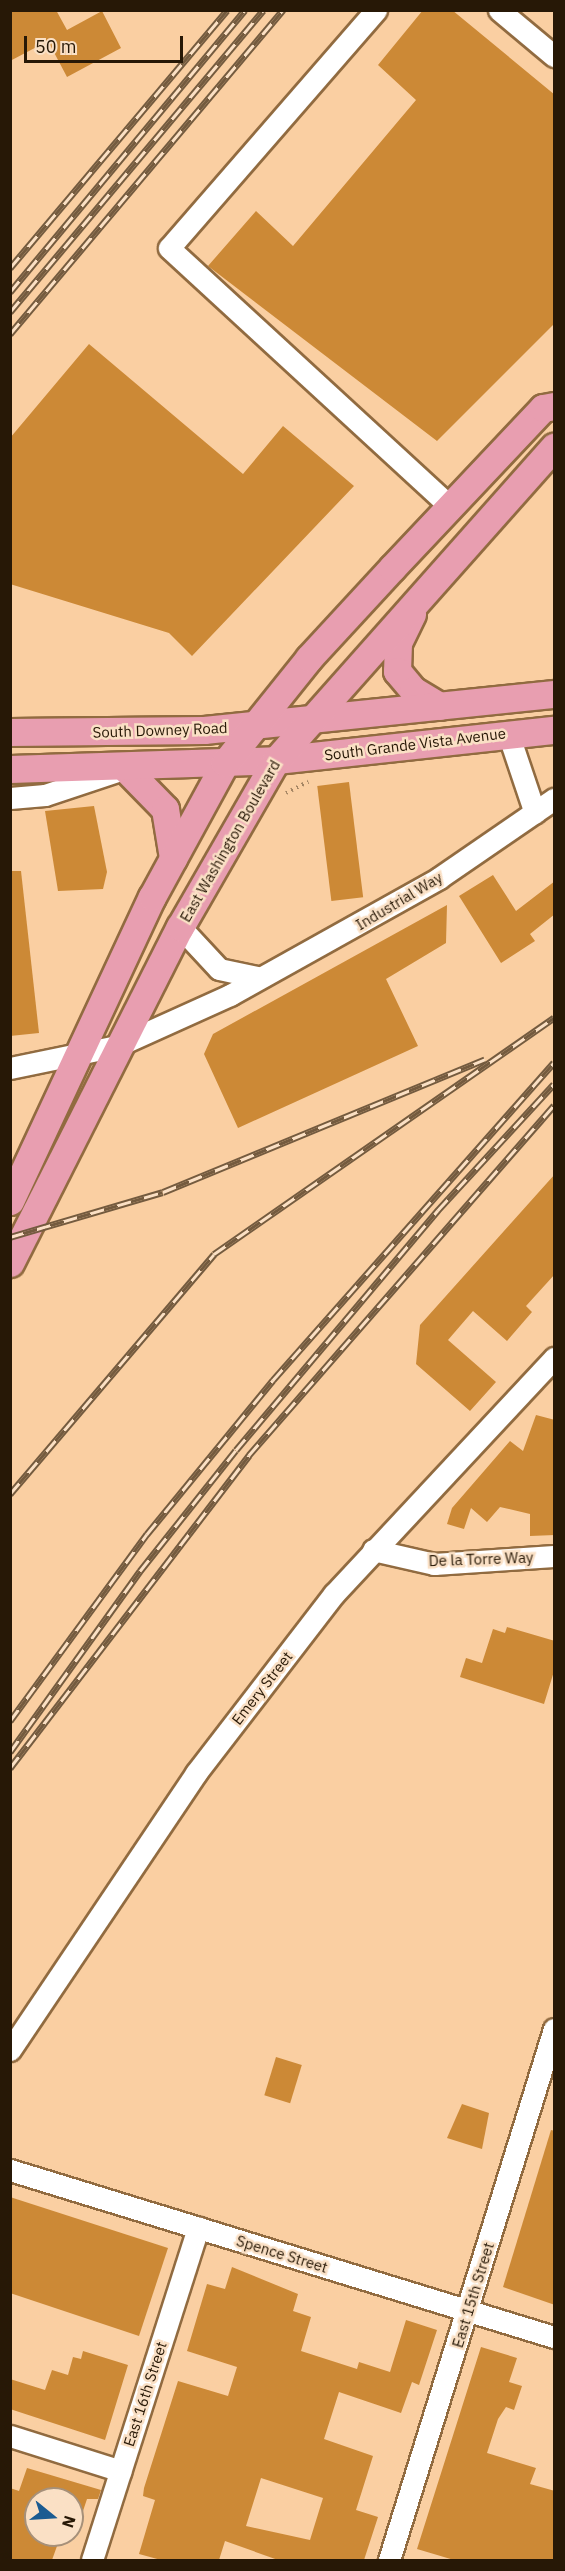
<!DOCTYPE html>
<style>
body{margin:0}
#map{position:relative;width:565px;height:2571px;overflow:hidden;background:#facfa2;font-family:"IBM Plex Sans",sans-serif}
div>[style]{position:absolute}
.building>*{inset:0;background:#cc8936;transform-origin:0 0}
.path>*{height:4px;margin-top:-2px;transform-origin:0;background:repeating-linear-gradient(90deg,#a48563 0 1.5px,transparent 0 6px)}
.roads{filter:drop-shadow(2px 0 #916b40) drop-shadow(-2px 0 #916b40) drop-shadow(0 2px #916b40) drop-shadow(0 -2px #916b40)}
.minor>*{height:21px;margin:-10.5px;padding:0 10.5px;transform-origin:10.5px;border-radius:10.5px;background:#fff}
.major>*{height:27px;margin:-13.5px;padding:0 13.5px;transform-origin:13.5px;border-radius:13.5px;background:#e89eb0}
.rail>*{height:7px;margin-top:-3.5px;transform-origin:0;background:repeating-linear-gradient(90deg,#fae0c5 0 14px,#745b3f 0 28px);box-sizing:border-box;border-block:2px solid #745b3f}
span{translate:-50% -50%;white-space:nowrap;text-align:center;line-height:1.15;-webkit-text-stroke:5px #fae0c5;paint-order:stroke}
.street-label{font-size:15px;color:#271806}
.frame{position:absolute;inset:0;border:12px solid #271806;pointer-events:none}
.north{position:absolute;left:24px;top:2487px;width:60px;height:60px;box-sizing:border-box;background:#fae0c5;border:2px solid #a69079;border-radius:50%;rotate:108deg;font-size:16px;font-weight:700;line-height:24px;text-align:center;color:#271806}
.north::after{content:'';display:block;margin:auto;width:21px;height:27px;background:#1b5b91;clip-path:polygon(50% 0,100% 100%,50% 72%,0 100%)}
.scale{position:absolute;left:24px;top:36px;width:159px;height:27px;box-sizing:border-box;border:3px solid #271806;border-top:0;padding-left:8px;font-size:18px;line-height:21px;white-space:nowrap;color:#271806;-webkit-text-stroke:4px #fae0c5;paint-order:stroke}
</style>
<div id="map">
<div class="building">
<div style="clip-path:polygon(10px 10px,56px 10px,67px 30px,102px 11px,121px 48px,67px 77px,48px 41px,10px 61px)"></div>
<div style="clip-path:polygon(423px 10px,452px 10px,555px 95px,555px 323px,437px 441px,208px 266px,256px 211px,293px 246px,416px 100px,378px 65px)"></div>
<div style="clip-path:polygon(89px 344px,243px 474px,283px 426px,354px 486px,192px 656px,169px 633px,10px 584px,10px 438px)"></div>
<div style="left:349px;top:782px;width:116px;height:32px;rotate:83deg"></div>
<div style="clip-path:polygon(94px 806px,107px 872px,103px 889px,58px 891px,45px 811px)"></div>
<div style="clip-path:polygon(10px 871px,21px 871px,39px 1033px,10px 1036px)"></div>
<div style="clip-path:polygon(493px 875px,516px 911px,555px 881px,555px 914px,530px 934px,535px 941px,501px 963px,459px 896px)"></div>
<div style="clip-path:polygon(447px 905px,446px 943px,386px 979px,418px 1046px,238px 1128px,204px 1054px,213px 1034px)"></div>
<div style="clip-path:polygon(555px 1174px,555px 1274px,526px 1306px,532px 1312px,507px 1341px,473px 1311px,448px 1340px,496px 1382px,470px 1411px,416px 1364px,420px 1325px)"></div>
<div style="clip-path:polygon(536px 1415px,555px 1420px,555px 1535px,530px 1536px,530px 1514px,500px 1507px,487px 1522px,471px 1508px,464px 1529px,447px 1524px,452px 1508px,510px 1441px,523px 1451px)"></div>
<div style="clip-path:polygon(507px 1627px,555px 1641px,555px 1668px,544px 1704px,460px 1677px,466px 1658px,482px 1663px,493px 1629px,505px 1633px)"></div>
<div style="left:276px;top:2057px;width:27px;height:40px;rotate:17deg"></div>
<div style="clip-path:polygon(462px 2104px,489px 2113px,482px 2149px,447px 2138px)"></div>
<div style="clip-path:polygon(551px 2130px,555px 2131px,555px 2305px,503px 2287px)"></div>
<div style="clip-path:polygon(10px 2197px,168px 2248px,139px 2336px,10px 2293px)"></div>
<div style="clip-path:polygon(evenodd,232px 2267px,298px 2294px,293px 2311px,311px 2317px,301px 2351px,357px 2369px,359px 2362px,390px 2372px,406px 2320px,437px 2330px,419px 2385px,412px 2382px,401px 2413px,339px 2392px,324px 2439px,373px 2456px,356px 2510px,378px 2517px,364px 2560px,278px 2560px,225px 2541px,219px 2560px,161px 2560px,139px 2554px,155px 2500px,143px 2496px,144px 2488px,178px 2381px,228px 2396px,237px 2367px,187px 2351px,207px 2284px,225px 2289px,232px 2267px,261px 2478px,323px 2498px,310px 2540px,246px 2526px,261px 2478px)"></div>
<div style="clip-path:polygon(481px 2347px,517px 2358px,509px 2382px,522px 2386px,514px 2410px,506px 2407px,498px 2419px,487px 2453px,536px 2468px,530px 2484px,555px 2491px,555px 2560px,454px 2560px,417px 2549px)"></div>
<div style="clip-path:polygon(83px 2351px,128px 2365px,105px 2440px,10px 2409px,10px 2379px,45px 2390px,52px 2370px,68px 2375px,73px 2357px,81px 2359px)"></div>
<div style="clip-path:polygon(27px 2468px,101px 2490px,98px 2499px,87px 2499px,75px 2535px,72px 2499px,36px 2499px,36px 2535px,61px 2535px,52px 2560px,10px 2560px,10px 2488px,19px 2491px)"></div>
</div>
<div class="path">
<div style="left:286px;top:793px;width:25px;rotate:-27deg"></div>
</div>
<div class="roads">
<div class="minor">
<div style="left:376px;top:10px;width:315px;rotate:131deg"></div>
<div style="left:169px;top:248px;width:381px;rotate:42.6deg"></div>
<div style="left:499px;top:10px;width:72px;rotate:39.9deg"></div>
<div style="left:508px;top:733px;width:84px;rotate:71.4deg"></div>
<div style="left:10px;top:798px;width:35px;rotate:-5deg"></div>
<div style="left:45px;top:795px;width:76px;rotate:-18.4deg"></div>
<div style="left:180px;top:927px;width:57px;rotate:47.1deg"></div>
<div style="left:219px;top:969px;width:39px;rotate:12deg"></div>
<div style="left:10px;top:1068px;width:109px;rotate:-11.6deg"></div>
<div style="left:117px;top:1046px;width:124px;rotate:-24.3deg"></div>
<div style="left:230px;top:995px;width:240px;rotate:-29.2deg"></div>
<div style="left:439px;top:878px;width:140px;rotate:-34.5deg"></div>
<div style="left:373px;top:1550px;width:63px;rotate:12.9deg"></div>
<div style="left:434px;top:1564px;width:120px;rotate:-3.8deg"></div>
<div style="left:10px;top:2050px;width:334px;rotate:-56.1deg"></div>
<div style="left:196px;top:1773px;width:226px;rotate:-52.4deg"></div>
<div style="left:334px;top:1594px;width:323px;rotate:-47deg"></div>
<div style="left:10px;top:2170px;width:569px;rotate:17.07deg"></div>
<div style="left:10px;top:2436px;width:116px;rotate:17.5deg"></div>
<div style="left:92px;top:2560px;width:349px;rotate:-72.3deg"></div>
<div style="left:389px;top:2560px;width:556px;rotate:-72.74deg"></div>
</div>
<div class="major">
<div style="left:412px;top:614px;width:32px;rotate:116deg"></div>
<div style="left:398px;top:643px;width:28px;rotate:92deg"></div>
<div style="left:397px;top:671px;width:25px;rotate:50deg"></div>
<div style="left:413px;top:690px;width:31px;rotate:31deg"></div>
<div style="left:10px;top:732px;width:194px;rotate:-0.6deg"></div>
<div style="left:204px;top:730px;width:352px;rotate:-5.9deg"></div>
<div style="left:125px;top:768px;width:57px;rotate:45.7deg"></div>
<div style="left:165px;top:809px;width:50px;rotate:80.7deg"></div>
<div style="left:10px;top:769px;width:266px;rotate:-1.9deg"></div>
<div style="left:276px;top:760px;width:280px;rotate:-6.2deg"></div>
<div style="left:10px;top:1201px;width:336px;rotate:-65deg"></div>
<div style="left:152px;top:897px;width:153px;rotate:-61.4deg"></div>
<div style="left:225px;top:763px;width:134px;rotate:-51.3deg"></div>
<div style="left:309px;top:658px;width:122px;rotate:-47.3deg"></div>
<div style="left:392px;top:568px;width:220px;rotate:-46.7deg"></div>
<div style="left:543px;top:408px;width:11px;rotate:-10deg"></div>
<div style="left:10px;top:1263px;width:377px;rotate:-63.2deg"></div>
<div style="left:180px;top:927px;width:193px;rotate:-60.1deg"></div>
<div style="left:276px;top:760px;width:419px;rotate:-48.4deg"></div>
</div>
</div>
<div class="rail">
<div style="left:10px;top:268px;width:337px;rotate:-49.9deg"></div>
<div style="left:10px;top:292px;width:367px;rotate:-50.2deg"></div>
<div style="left:10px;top:312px;width:394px;rotate:-50deg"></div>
<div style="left:10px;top:334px;width:424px;rotate:-49.9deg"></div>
<div style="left:10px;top:1237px;width:159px;rotate:-16.4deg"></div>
<div style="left:163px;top:1192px;width:348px;rotate:-22.4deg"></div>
<div style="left:10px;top:1494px;width:315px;rotate:-49.6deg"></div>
<div style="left:214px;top:1254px;width:414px;rotate:-34.8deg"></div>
<div style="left:10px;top:1721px;width:232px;rotate:-53.8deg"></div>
<div style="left:147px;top:1534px;width:199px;rotate:-50.7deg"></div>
<div style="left:273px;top:1380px;width:424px;rotate:-48.5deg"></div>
<div style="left:10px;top:1752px;width:223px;rotate:-54.3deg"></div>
<div style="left:140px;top:1571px;width:154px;rotate:-51.6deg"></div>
<div style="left:236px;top:1450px;width:314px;rotate:-49.9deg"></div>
<div style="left:438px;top:1210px;width:171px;rotate:-47.4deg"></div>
<div style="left:10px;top:1768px;width:394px;rotate:-52.6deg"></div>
<div style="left:249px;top:1455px;width:464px;rotate:-48.9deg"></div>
</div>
<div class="street-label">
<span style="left:160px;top:730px;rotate:-2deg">South Downey Road</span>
<span style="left:415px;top:744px;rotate:-7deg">South Grande Vista Avenue</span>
<span style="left:230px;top:841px;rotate:-60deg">East Washington Boulevard</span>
<span style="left:399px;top:901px;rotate:-31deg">Industrial Way</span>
<span style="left:481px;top:1559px;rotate:-2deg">De la Torre Way</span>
<span style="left:262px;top:1688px;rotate:-52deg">Emery Street</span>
<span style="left:282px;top:2254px;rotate:17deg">Spence Street</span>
<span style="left:473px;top:2295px;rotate:-73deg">East 15th Street</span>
<span style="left:145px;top:2394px;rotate:-72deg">East 16th Street</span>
</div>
<div class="frame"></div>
<div class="north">N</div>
<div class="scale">50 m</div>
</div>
